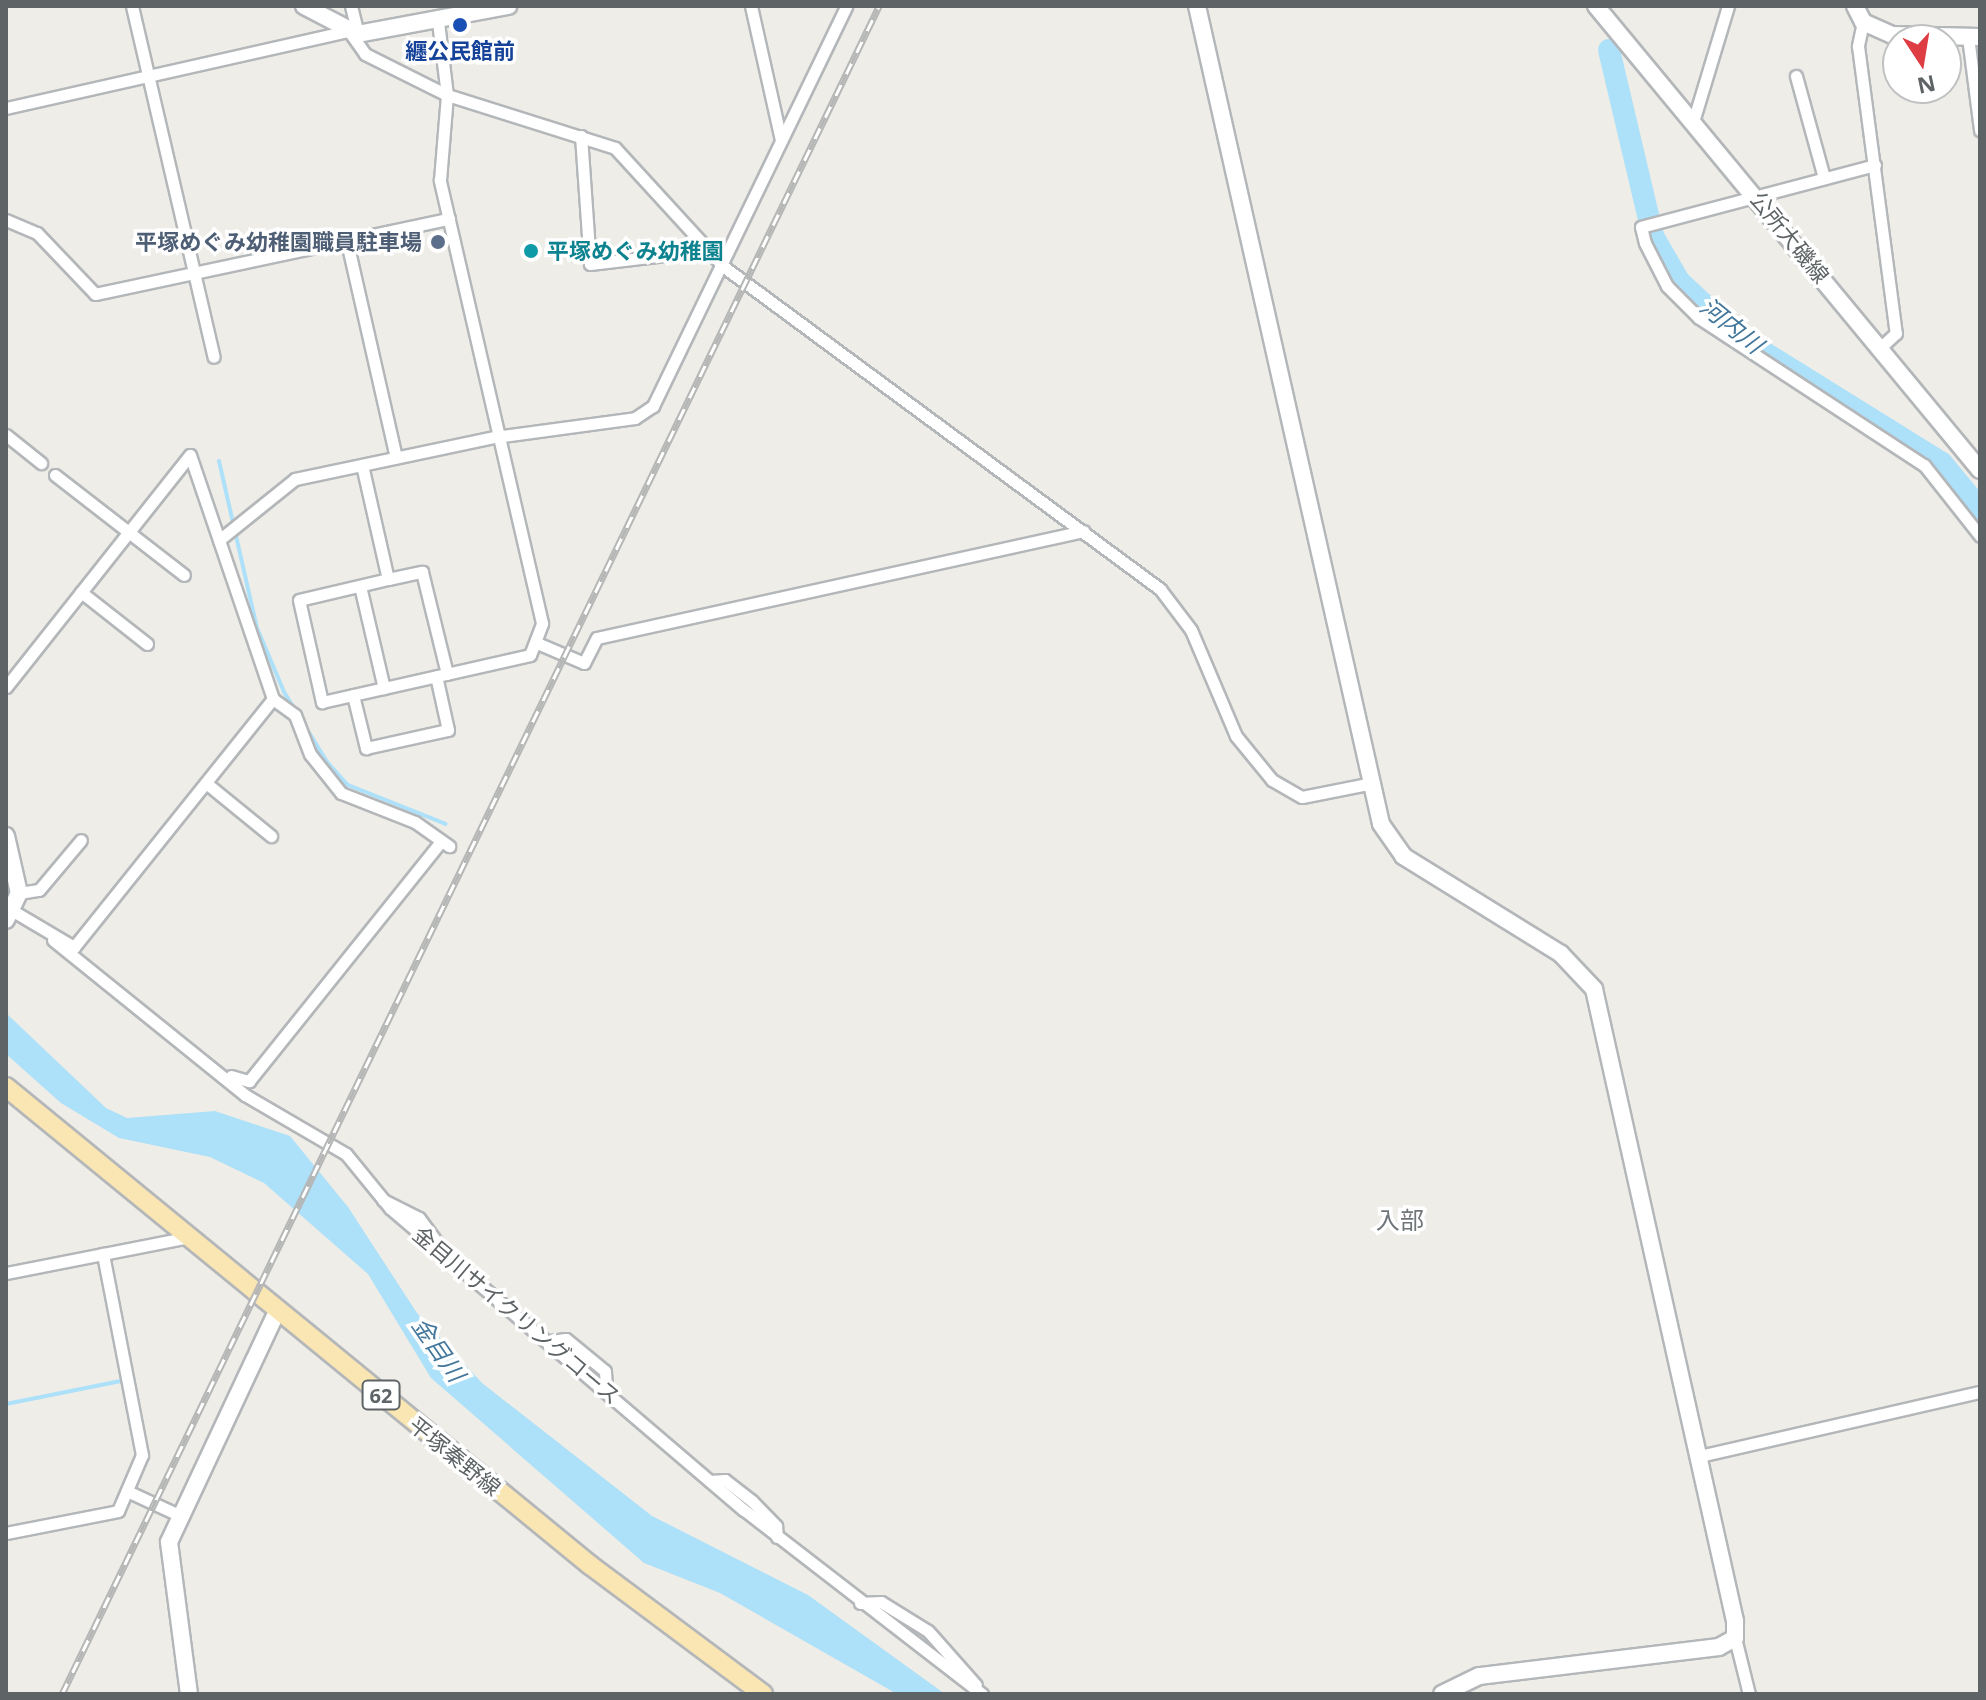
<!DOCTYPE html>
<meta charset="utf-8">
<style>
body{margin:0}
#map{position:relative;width:1986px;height:1700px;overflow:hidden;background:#efede7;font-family:"Noto Sans","Noto Sans JP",sans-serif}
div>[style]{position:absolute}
.water>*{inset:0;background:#ade0f9}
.stream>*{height:4px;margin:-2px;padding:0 2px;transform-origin:2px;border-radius:2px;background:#ade0f9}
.river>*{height:22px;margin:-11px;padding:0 11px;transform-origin:11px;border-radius:11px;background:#ade0f9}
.roads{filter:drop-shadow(2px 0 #b4b7ba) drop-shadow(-2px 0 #b4b7ba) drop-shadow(0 2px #b4b7ba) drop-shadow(0 -2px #b4b7ba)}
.street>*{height:11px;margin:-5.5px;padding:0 5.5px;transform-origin:5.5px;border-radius:5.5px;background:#fff}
.secondary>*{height:16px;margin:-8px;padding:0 8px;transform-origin:8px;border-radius:8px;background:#fff}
.primary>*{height:18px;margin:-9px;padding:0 9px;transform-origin:9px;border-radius:9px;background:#fae6b2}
.rail>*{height:7px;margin-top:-3.5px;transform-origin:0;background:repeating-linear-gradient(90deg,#fff 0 12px,#b5b6b6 0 24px);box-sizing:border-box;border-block:2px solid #b5b6b6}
.dots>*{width:22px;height:22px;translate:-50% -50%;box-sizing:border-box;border:4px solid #fff;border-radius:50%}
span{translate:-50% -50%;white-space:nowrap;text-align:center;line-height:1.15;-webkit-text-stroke:7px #fff;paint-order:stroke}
.shield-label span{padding:2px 6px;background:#fff;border:2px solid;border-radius:6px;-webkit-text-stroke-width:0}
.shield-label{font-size:20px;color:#5e6366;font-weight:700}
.transit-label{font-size:22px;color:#164399;font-weight:700}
.street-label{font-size:22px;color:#5e6366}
.service-label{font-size:22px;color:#4e5e75;font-weight:700}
.right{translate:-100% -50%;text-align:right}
.culture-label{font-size:22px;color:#0d838f;font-weight:700}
.left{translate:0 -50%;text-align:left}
.water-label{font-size:24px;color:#43779b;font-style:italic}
.neighbourhood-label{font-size:24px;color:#6f7578}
.frame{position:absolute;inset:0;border:8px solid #5e6366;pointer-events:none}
.north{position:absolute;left:1882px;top:24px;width:80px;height:80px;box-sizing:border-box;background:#fff;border:2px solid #bfc1c2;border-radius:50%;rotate:168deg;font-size:22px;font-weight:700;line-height:32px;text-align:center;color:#5e6366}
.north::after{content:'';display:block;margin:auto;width:28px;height:36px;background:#de3e43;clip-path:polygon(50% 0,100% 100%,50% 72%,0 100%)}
</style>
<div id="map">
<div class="water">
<div style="clip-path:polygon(6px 1013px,106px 1108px,127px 1118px,215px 1111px,290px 1136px,348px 1207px,417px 1313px,482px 1383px,652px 1516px,808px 1595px,945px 1694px,897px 1694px,720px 1593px,644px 1563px,431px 1378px,368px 1274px,264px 1183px,210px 1157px,119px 1138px,61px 1103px,6px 1054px)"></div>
</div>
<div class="stream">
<div style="left:219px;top:461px;width:171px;rotate:77.2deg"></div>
<div style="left:257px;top:628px;width:69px;rotate:67.1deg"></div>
<div style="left:284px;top:692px;width:82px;rotate:58.4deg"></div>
<div style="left:327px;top:762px;width:31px;rotate:48deg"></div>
<div style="left:348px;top:785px;width:105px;rotate:21.7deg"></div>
<div style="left:6px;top:1404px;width:117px;rotate:-11.3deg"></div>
</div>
<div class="river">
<div style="left:1609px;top:50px;width:191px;rotate:76.7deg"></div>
<div style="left:1653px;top:236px;width:52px;rotate:60deg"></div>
<div style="left:1679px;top:281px;width:81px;rotate:43deg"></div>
<div style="left:1738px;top:336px;width:240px;rotate:31.9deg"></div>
<div style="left:1942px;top:463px;width:60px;rotate:50.4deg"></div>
</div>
<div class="roads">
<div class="street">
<div style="left:132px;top:6px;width:360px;rotate:76.9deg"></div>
<div style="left:351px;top:6px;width:29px;rotate:76deg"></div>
<div style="left:751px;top:6px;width:137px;rotate:77.4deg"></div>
<div style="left:1863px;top:22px;width:25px;rotate:102deg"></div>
<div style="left:1858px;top:46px;width:290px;rotate:82.5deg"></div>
<div style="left:1896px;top:333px;width:22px;rotate:137deg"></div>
<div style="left:1968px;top:37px;width:94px;rotate:82.6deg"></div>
<div style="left:1796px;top:76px;width:106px;rotate:74.6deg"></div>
<div style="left:6px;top:108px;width:352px;rotate:-12.7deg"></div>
<div style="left:349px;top:31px;width:28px;rotate:55deg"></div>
<div style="left:365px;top:54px;width:92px;rotate:26.6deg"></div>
<div style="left:447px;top:95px;width:176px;rotate:17.5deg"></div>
<div style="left:615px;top:148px;width:161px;rotate:47.5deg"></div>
<div style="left:724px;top:267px;width:542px;rotate:36.45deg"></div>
<div style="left:1160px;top:589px;width:51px;rotate:52.9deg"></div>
<div style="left:1191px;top:630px;width:115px;rotate:67deg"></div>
<div style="left:1236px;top:736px;width:57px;rotate:50.7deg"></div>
<div style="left:1272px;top:780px;width:34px;rotate:30deg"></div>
<div style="left:1302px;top:797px;width:72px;rotate:-11.2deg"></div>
<div style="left:1693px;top:122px;width:121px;rotate:-73.2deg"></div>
<div style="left:581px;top:136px;width:128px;rotate:86deg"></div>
<div style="left:590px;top:264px;width:121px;rotate:-6.7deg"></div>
<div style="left:1875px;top:165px;width:242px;rotate:165.2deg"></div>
<div style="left:1641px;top:227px;width:16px;rotate:76deg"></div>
<div style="left:1645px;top:243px;width:48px;rotate:62.9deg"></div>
<div style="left:1667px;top:286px;width:45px;rotate:45deg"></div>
<div style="left:1699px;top:318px;width:269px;rotate:33.2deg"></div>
<div style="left:1924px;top:465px;width:90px;rotate:51.7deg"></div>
<div style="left:6px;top:220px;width:34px;rotate:23deg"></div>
<div style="left:37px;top:233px;width:84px;rotate:46.4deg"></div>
<div style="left:95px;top:294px;width:362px;rotate:-12deg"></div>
<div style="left:347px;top:242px;width:221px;rotate:77.2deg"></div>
<div style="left:6px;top:435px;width:45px;rotate:38.7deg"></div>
<div style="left:362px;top:465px;width:117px;rotate:77.2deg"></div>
<div style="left:388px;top:579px;width:91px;rotate:166.7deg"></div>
<div style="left:299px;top:600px;width:105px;rotate:77.3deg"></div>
<div style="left:322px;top:702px;width:213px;rotate:-12.7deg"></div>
<div style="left:530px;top:655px;width:34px;rotate:-69deg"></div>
<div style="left:542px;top:623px;width:455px;rotate:-103deg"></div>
<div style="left:440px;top:180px;width:85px;rotate:-85.3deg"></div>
<div style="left:447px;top:95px;width:74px;rotate:-97deg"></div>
<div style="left:55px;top:475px;width:163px;rotate:37.8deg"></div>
<div style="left:219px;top:540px;width:97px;rotate:-38.8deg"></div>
<div style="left:295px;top:479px;width:204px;rotate:-11.9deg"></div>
<div style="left:495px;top:437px;width:141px;rotate:-7.7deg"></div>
<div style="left:635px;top:418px;width:22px;rotate:-34deg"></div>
<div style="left:653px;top:406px;width:444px;rotate:-64.2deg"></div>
<div style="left:388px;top:579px;width:35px;rotate:-12deg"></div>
<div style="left:422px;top:572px;width:105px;rotate:76.2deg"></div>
<div style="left:360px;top:586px;width:105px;rotate:76.8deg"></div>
<div style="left:81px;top:592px;width:84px;rotate:38.2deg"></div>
<div style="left:537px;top:643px;width:51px;rotate:23.1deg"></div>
<div style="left:584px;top:663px;width:28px;rotate:-63deg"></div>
<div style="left:597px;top:638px;width:498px;rotate:-12.4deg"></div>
<div style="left:6px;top:687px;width:296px;rotate:-51.6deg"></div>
<div style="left:190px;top:455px;width:258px;rotate:71.2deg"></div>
<div style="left:273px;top:699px;width:27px;rotate:36deg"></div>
<div style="left:295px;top:715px;width:42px;rotate:69deg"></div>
<div style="left:310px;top:754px;width:50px;rotate:51.5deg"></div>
<div style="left:341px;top:793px;width:79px;rotate:21.4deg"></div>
<div style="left:415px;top:822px;width:42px;rotate:35.2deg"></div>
<div style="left:353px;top:695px;width:55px;rotate:76.2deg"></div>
<div style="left:366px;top:748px;width:84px;rotate:-12.4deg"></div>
<div style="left:448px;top:730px;width:55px;rotate:-102.5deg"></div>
<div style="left:206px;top:783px;width:84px;rotate:39.2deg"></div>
<div style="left:19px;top:893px;width:20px;rotate:-9deg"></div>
<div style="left:39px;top:890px;width:65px;rotate:-50deg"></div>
<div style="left:8px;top:908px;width:77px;rotate:30.6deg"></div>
<div style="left:74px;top:947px;width:318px;rotate:-51.3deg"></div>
<div style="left:53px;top:940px;width:247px;rotate:38.9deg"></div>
<div style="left:245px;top:1095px;width:117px;rotate:30.3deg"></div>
<div style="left:346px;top:1154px;width:70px;rotate:50.8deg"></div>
<div style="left:390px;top:1208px;width:465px;rotate:40.5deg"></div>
<div style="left:744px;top:1510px;width:301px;rotate:37.7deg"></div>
<div style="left:231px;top:1076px;width:19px;rotate:16deg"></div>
<div style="left:249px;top:1081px;width:307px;rotate:-51.3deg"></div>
<div style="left:383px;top:1200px;width:40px;rotate:26.6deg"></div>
<div style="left:419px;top:1218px;width:42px;rotate:53.7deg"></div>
<div style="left:6px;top:1273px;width:182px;rotate:-11.1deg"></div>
<div style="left:550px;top:1341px;width:16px;rotate:-7deg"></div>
<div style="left:566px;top:1339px;width:50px;rotate:39.4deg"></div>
<div style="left:605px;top:1371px;width:20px;rotate:87deg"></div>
<div style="left:1700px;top:1456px;width:287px;rotate:-12.9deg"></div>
<div style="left:710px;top:1481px;width:15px;rotate:-4deg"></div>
<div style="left:725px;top:1480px;width:34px;rotate:38deg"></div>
<div style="left:752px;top:1501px;width:35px;rotate:46deg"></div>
<div style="left:776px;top:1526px;width:11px;rotate:85deg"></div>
<div style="left:127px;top:1491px;width:57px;rotate:24.8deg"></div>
<div style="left:6px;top:1533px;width:114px;rotate:-11.1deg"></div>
<div style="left:118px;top:1511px;width:61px;rotate:-66.8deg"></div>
<div style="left:142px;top:1455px;width:205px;rotate:-101deg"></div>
<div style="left:860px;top:1603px;width:21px;rotate:-3deg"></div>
<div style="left:881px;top:1602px;width:55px;rotate:31.7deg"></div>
<div style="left:928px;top:1631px;width:72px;rotate:48.4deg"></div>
<div style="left:1735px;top:1638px;width:58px;rotate:76deg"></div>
</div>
<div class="secondary">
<div style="left:304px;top:6px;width:61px;rotate:27.4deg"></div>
<div style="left:358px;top:34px;width:153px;rotate:-10.6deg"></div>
<div style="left:1197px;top:6px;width:838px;rotate:77.32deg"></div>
<div style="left:1381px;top:824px;width:39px;rotate:55deg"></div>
<div style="left:1403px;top:856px;width:186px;rotate:31.8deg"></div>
<div style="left:1561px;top:954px;width:48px;rotate:46.7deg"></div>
<div style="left:1594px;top:989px;width:648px;rotate:77.42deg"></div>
<div style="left:1735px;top:1621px;width:17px;rotate:90deg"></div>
<div style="left:1735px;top:1638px;width:18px;rotate:151deg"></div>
<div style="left:1719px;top:1647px;width:242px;rotate:173.1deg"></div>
<div style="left:1479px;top:1676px;width:41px;rotate:154.1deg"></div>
<div style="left:1596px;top:6px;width:602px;rotate:50.39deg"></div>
<div style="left:1855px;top:6px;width:18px;rotate:63deg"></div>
<div style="left:1863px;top:22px;width:32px;rotate:24deg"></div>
<div style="left:1892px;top:35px;width:88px;rotate:1.3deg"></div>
<div style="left:6px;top:836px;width:58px;rotate:77.2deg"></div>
<div style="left:19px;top:893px;width:30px;rotate:116deg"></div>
<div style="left:189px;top:1694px;width:153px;rotate:-97.5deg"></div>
<div style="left:169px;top:1542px;width:255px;rotate:-64.9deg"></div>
</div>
<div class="primary">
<div style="left:6px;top:1087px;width:755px;rotate:39.3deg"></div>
<div style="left:590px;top:1565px;width:216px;rotate:36.7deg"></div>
</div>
</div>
<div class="rail">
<div style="left:62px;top:1694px;width:1875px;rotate:-64.17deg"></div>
</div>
<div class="dots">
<div style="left:460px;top:25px;background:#1a4fb4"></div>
<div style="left:438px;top:242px;background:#5c6f8a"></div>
<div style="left:531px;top:251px;background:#0f9aa8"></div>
</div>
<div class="shield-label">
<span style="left:381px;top:1395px">62</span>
</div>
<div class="transit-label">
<span style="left:460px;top:51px">纒公民館前</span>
</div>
<div class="street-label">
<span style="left:1790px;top:237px;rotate:51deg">公所大磯線</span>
<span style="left:517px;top:1315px;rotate:40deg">金目川サイクリングコース</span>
<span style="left:455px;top:1456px;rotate:39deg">平塚秦野線</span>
</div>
<div class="service-label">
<span class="right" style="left:422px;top:242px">平塚めぐみ幼稚園職員駐車場</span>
</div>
<div class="culture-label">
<span class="left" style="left:547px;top:251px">平塚めぐみ幼稚園</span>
</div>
<div class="water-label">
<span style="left:1732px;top:325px;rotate:39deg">河内川</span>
<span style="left:439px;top:1349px;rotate:55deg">金目川</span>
</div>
<div class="neighbourhood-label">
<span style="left:1400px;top:1220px">入部</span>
</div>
<div class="frame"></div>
<div class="north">N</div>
</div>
